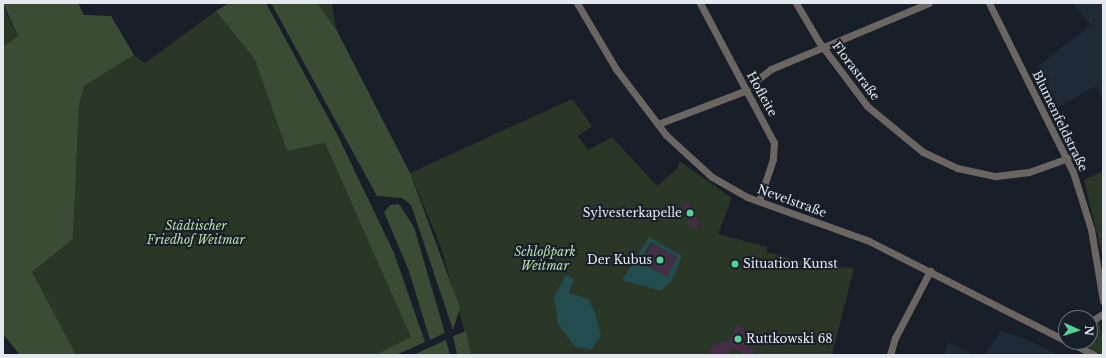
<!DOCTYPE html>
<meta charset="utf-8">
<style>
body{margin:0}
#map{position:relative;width:1106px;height:358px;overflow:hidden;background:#181f28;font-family:"Libre Baskerville",serif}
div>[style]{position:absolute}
.built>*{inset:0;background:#1f2a37}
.green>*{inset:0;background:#2a3626}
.forest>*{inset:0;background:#3a4c34}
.water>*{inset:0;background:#234c4e}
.building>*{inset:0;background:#432e43;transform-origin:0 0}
.minor>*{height:7px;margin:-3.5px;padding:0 3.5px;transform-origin:3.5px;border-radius:3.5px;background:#6b6662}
.dots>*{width:11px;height:11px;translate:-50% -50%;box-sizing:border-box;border:2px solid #181f28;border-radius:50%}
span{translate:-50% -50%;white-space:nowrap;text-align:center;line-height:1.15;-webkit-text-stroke:4px #181f28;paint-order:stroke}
.street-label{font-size:12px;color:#e4e9ef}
.poi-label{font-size:12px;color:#e4e9ef}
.right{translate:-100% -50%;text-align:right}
.left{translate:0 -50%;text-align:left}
.park-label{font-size:12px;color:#badfaf;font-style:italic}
.frame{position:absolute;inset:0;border:4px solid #e4e9ef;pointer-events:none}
.north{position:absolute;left:1058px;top:310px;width:40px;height:40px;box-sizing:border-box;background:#181f28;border:1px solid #6a7078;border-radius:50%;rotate:93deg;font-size:11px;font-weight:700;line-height:16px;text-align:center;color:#e4e9ef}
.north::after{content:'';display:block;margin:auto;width:14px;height:18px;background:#53d396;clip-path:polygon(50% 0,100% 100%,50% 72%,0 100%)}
</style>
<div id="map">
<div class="built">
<div style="clip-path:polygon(1072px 3px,1103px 3px,1103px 102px,1096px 86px,1059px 107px,1037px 67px,1091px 25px)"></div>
<div style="clip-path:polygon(1001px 331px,1023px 338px,1059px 355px,984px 355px)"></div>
<div style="clip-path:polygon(948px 342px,974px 355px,944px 355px)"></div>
</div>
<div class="green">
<div style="clip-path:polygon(317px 3px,332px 3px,336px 29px)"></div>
<div style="clip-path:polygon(3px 5px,18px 37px,3px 47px)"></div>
<div style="clip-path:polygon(216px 11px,255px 60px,287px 151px,325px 143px,412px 337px,375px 355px,20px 355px,32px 272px,73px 239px,79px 106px,84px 86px,134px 55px,145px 63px)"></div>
<div style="clip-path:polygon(572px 99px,592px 126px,578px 136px,588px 150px,612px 137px,657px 186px,678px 168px,679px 161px,732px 198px,718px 234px,767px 247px,766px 252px,819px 266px,854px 268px,832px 355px,471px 355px,441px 247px,410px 173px)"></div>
<div style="clip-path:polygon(1103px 171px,1103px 259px,1084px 180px)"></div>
<div style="clip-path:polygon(1099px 321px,1103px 340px,1102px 355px,1078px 342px,1090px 342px,1090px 325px)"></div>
</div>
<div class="forest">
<div style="clip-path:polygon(3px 3px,78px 3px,84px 15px,111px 16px,134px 55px,84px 86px,79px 106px,73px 239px,32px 272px,76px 355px,20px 355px,3px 334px,3px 47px,18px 36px)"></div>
<div style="clip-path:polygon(229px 3px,266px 3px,337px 134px,394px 253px,425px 342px,396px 355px,375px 355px,411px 337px,325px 143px,287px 151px,255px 60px,216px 11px)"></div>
<div style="clip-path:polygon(271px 3px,317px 3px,336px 29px,410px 173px,460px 308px,453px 330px,411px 205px,402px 198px,377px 196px)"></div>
<div style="clip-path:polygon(399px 204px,414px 227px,445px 333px,430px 340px,409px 271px,384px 212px,390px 205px)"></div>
<div style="clip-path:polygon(466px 331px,471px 355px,457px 355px,453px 336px)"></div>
<div style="clip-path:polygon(446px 340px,450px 355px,413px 355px,433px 346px)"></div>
</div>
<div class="water">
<div style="clip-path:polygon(evenodd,649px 237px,682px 256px,672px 280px,661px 291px,622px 280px,649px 237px,651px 242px,677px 257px,667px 275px,639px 263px,651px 242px)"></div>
<div style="clip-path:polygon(566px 275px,574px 279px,569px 293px,588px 299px,594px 310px,601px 336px,592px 349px,575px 347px,558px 324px,554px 297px)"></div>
</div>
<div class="building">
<div style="clip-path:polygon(688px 202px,700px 223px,696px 228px,691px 228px,682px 205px)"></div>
<div style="left:652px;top:244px;width:28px;height:22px;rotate:27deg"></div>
<div style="clip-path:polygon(737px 323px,749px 333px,745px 345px,755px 350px,752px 355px,743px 355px,733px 347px,729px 355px,709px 353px,714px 343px,719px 345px,722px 340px,728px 343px)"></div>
</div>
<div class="minor">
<div style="left:577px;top:3px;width:77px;rotate:59.4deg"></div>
<div style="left:616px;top:69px;width:83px;rotate:52.9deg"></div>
<div style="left:666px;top:135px;width:62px;rotate:42.4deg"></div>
<div style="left:712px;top:177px;width:40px;rotate:29.7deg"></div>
<div style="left:747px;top:197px;width:130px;rotate:19.8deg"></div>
<div style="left:869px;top:241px;width:221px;rotate:26.9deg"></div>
<div style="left:700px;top:3px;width:158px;rotate:62.1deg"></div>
<div style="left:774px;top:143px;width:16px;rotate:94deg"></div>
<div style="left:773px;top:159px;width:44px;rotate:108.4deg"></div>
<div style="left:796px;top:3px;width:45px;rotate:59.5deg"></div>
<div style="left:819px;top:42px;width:80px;rotate:53.1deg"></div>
<div style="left:867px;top:106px;width:72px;rotate:39.4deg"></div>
<div style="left:923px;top:152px;width:38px;rotate:25deg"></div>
<div style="left:957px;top:168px;width:40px;rotate:12deg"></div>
<div style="left:996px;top:176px;width:33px;rotate:-7deg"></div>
<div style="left:1029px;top:172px;width:41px;rotate:-19.7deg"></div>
<div style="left:989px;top:3px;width:189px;rotate:63.6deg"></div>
<div style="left:1073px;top:172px;width:60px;rotate:72.5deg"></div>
<div style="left:1091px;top:229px;width:73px;rotate:80.5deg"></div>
<div style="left:754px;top:82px;width:21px;rotate:-37deg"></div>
<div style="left:771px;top:69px;width:171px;rotate:-22.7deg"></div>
<div style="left:658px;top:124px;width:95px;rotate:-20.9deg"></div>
<div style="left:1090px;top:322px;width:15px;rotate:-32deg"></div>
<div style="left:1069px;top:342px;width:28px;rotate:27deg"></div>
<div style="left:890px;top:355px;width:18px;rotate:-74deg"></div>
<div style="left:895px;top:338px;width:76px;rotate:-62.4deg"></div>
</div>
<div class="dots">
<div style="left:690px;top:213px;background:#53d396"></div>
<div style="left:660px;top:260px;background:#53d396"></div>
<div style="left:735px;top:264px;background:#53d396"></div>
<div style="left:738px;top:339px;background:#53d396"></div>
</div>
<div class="street-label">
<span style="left:856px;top:71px;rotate:53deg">Florastraße</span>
<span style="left:762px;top:94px;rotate:61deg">Hofleite</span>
<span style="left:1060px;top:121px;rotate:64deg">Blumenfeldstraße</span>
<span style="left:792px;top:201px;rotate:20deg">Nevelstraße</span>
</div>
<div class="poi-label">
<span class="right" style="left:682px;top:213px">Sylvesterkapelle</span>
<span class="right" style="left:652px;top:260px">Der Kubus</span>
<span class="left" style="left:743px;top:264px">Situation Kunst</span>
<span class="left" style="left:746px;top:339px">Ruttkowski 68</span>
</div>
<div class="park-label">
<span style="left:196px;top:233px">Städtischer<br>Friedhof Weitmar</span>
<span style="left:545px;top:259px">Schloßpark<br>Weitmar</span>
</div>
<div class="frame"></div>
<div class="north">N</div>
</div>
